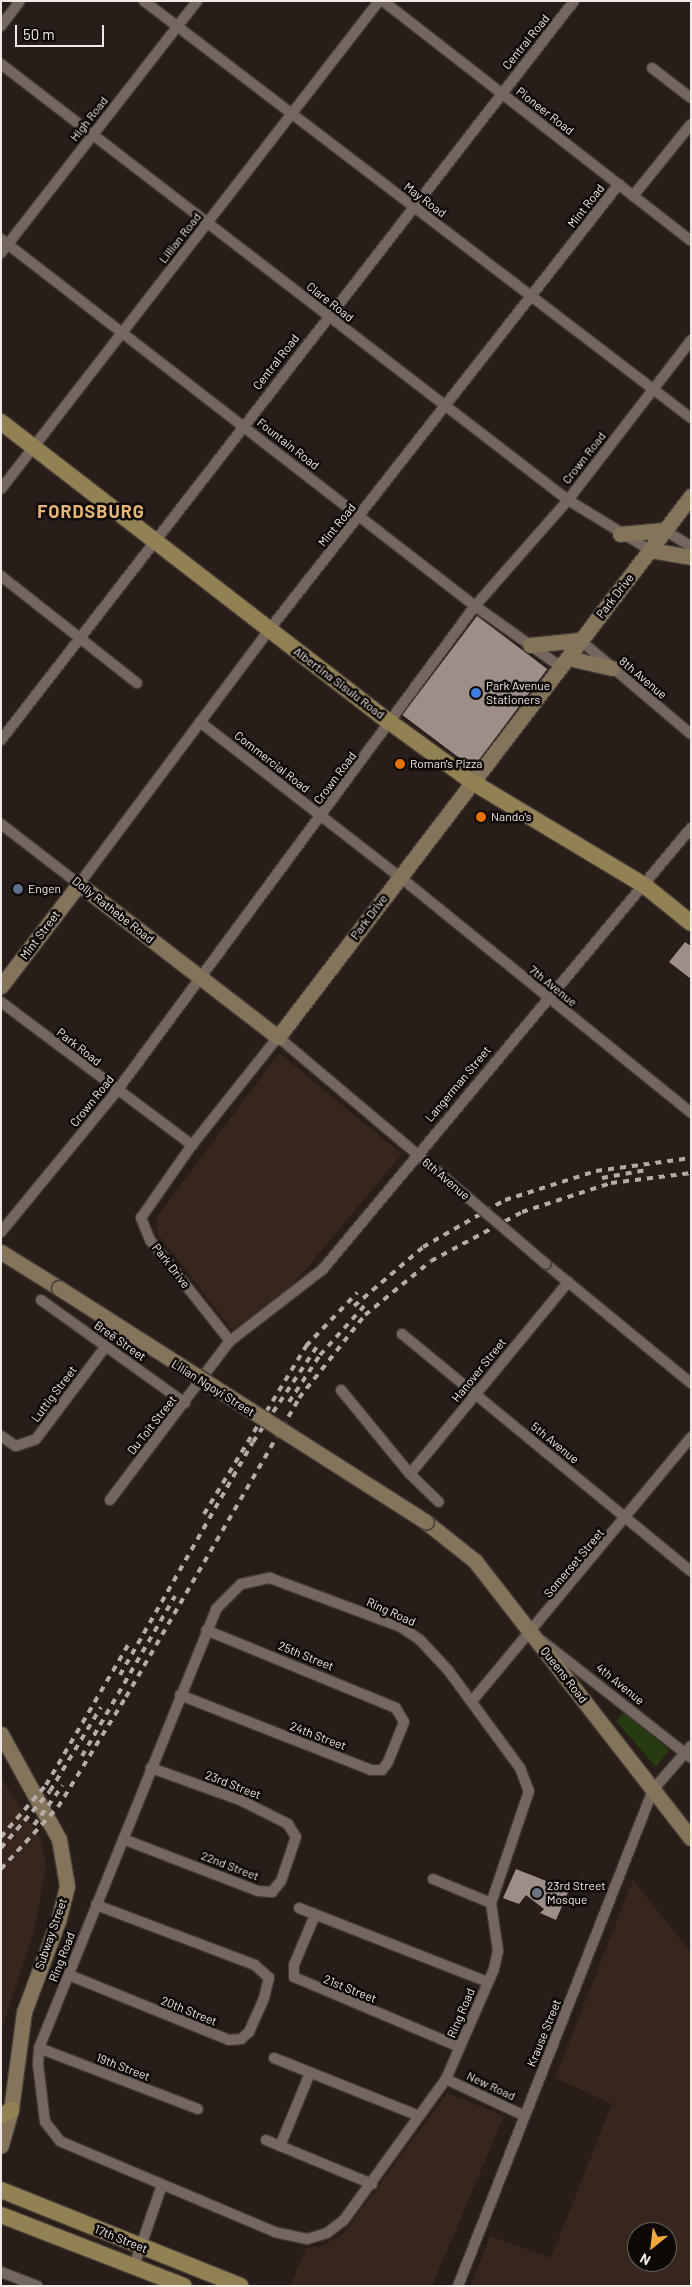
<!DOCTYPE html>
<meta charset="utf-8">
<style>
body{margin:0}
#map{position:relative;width:692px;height:2287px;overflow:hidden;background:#281d18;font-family:Barlow,sans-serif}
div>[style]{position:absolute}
.built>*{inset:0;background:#36261d}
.green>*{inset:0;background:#263b10}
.building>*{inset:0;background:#9d8f88;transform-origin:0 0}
.roads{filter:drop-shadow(1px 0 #423a36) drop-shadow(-1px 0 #423a36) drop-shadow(0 1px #423a36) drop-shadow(0 -1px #423a36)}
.street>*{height:10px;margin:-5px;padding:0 5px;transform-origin:5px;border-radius:5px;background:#746760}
.secondary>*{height:15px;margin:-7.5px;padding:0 7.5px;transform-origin:7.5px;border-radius:7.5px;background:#83745a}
.primary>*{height:16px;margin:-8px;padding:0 8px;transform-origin:8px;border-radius:8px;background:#928153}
.rail>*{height:4px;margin-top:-2px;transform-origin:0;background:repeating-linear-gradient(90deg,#b5aca8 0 6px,transparent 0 12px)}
.bridges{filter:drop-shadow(1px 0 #423a36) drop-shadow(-1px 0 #423a36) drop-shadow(0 1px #423a36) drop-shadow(0 -1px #423a36)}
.street-bridge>*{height:10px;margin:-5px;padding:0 5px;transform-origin:5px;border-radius:5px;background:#746760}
.secondary-bridge>*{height:15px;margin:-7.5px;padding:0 7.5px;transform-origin:7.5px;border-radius:7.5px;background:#83745a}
.dots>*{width:14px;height:14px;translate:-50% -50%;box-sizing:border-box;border:2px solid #0d0907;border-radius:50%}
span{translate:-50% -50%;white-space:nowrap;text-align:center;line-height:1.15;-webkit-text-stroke:5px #0d0907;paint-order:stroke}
.street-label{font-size:12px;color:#f1e9e5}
.poi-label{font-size:12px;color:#f1e9e5}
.left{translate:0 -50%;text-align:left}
.district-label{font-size:18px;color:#e7b575;font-weight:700;letter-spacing:1px}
.frame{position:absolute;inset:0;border:2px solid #f1e9e5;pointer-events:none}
.north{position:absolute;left:627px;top:2222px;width:50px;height:50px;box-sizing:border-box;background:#0d0907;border:1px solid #686360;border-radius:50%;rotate:209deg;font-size:14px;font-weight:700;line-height:20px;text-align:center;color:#f1e9e5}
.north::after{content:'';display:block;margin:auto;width:18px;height:22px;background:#efa73e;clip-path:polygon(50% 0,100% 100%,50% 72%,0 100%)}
.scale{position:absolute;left:15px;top:25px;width:89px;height:22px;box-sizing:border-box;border:2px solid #f1e9e5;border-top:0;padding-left:6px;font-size:15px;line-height:18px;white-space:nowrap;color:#f1e9e5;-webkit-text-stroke:4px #0d0907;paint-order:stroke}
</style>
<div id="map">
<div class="built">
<div style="clip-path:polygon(279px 1053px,402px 1154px,292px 1286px,232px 1330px,158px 1234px,156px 1218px)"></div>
<div style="clip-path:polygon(1px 1777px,41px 1839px,46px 1866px,34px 1932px,1px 2031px)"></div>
<div style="clip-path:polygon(evenodd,633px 1880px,691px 1953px,691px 2286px,471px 2286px,490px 2236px,551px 2258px,612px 2104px,555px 2078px,633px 1880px,637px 2232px,667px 2232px,667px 2262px,637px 2262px,637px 2232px)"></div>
<div style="clip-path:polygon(447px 2093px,504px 2116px,432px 2286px,290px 2286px,306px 2248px,321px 2246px,343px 2234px)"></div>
</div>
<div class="green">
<div style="clip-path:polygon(624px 1712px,669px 1750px,656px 1767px,616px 1721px)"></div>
</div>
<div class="building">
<div style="left:477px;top:616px;width:88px;height:124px;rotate:37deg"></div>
<div style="clip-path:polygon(685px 942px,691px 946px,691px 979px,669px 962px)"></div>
<div style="clip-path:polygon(516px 1869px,569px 1890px,556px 1920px,540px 1913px,544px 1909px,526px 1895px,519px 1904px,503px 1898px)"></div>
</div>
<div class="roads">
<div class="street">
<div style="left:144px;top:1px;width:688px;rotate:37.32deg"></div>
<div style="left:383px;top:1px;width:390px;rotate:37.9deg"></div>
<div style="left:1px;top:26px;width:31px;rotate:-53deg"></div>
<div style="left:1px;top:64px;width:715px;rotate:37.56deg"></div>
<div style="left:568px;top:500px;width:96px;rotate:31.4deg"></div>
<div style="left:652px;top:68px;width:49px;rotate:37.6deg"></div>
<div style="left:633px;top:196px;width:92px;rotate:-51.1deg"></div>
<div style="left:1px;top:239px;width:599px;rotate:37.75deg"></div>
<div style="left:475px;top:606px;width:105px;rotate:35.3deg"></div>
<div style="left:1px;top:253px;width:319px;rotate:-52.1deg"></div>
<div style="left:1px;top:489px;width:617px;rotate:-52.24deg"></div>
<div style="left:664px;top:530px;width:31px;rotate:31deg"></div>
<div style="left:1px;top:576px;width:173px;rotate:38.2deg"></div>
<div style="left:580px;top:640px;width:145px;rotate:40.3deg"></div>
<div style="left:200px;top:722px;width:253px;rotate:37.8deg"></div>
<div style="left:400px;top:877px;width:375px;rotate:39deg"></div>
<div style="left:1px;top:740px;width:935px;rotate:-52.21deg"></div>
<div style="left:1px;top:824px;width:98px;rotate:37.6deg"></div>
<div style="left:79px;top:884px;width:317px;rotate:-53.2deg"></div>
<div style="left:269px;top:630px;width:567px;rotate:-51.88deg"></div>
<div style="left:1px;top:1002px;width:239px;rotate:36.8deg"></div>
<div style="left:1px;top:1232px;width:181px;rotate:-50.6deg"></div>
<div style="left:116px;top:1092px;width:604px;rotate:-53.55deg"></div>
<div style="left:475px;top:606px;width:141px;rotate:-48.7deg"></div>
<div style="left:568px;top:500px;width:202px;rotate:-52.4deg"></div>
<div style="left:546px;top:1264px;width:188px;rotate:39.4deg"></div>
<div style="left:41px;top:1300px;width:177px;rotate:35.6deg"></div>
<div style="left:402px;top:1334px;width:374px;rotate:39.4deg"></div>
<div style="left:230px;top:1341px;width:129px;rotate:-128.4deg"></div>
<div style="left:150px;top:1240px;width:24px;rotate:-112deg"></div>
<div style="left:141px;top:1218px;width:89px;rotate:-55.1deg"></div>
<div style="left:192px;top:1145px;width:138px;rotate:-51.5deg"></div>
<div style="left:278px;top:1037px;width:208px;rotate:40.1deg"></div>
<div style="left:341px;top:1390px;width:109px;rotate:50.6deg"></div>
<div style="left:410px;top:1474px;width:40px;rotate:44deg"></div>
<div style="left:1px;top:1436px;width:18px;rotate:34deg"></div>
<div style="left:16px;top:1446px;width:21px;rotate:-19deg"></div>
<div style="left:36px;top:1439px;width:116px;rotate:-53deg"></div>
<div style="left:410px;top:1474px;width:249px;rotate:-50.5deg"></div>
<div style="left:110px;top:1500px;width:199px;rotate:-53deg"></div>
<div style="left:230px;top:1341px;width:118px;rotate:-37.7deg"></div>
<div style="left:323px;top:1269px;width:574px;rotate:-50.16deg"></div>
<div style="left:270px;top:1578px;width:140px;rotate:20.5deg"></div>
<div style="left:401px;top:1627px;width:23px;rotate:34deg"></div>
<div style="left:420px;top:1640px;width:41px;rotate:47deg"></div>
<div style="left:448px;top:1670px;width:122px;rotate:53.7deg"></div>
<div style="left:520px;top:1768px;width:25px;rotate:69deg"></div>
<div style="left:529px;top:1791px;width:118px;rotate:108.7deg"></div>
<div style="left:491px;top:1903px;width:49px;rotate:81.7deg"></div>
<div style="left:498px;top:1951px;width:18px;rotate:103deg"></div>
<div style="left:494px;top:1969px;width:120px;rotate:113.6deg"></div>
<div style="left:446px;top:2079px;width:174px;rotate:125.9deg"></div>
<div style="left:344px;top:2220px;width:21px;rotate:143deg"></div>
<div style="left:327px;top:2233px;width:21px;rotate:163deg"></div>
<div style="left:307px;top:2239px;width:33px;rotate:-168deg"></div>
<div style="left:275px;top:2232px;width:233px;rotate:-157.1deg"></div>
<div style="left:60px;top:2141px;width:24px;rotate:-128deg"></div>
<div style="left:45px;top:2122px;width:58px;rotate:-96.9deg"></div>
<div style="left:38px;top:2064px;width:16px;rotate:-86deg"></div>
<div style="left:39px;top:2048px;width:473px;rotate:-68deg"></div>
<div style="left:216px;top:1609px;width:35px;rotate:-45deg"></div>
<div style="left:241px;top:1584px;width:30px;rotate:-12deg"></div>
<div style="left:542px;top:1641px;width:189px;rotate:38.1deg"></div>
<div style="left:180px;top:1695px;width:205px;rotate:21.4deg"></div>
<div style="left:371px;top:1770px;width:11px"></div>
<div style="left:382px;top:1770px;width:10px;rotate:-53deg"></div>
<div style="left:388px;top:1762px;width:43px;rotate:-68.2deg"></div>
<div style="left:404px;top:1722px;width:16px;rotate:-120deg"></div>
<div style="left:396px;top:1708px;width:205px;rotate:-157.7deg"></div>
<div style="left:472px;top:1701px;width:343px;rotate:-50.3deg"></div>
<div style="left:123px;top:1839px;width:145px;rotate:21.1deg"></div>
<div style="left:258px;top:1891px;width:14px;rotate:4deg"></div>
<div style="left:272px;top:1892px;width:14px;rotate:-51deg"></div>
<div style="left:281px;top:1881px;width:46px;rotate:-71.2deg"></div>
<div style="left:296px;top:1837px;width:15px;rotate:-122deg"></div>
<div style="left:288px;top:1824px;width:54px;rotate:-153.4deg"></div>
<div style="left:240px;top:1800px;width:95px;rotate:-160.2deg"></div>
<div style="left:433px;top:1879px;width:63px;rotate:22.5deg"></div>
<div style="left:299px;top:1908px;width:203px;rotate:21.4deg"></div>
<div style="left:315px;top:1915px;width:54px;rotate:112.8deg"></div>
<div style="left:294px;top:1965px;width:12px;rotate:90deg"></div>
<div style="left:294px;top:1977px;width:180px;rotate:22.9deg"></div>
<div style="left:69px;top:1975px;width:173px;rotate:22.1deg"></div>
<div style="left:229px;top:2040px;width:12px;rotate:-5deg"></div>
<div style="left:241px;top:2039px;width:11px;rotate:-41deg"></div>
<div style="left:249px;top:2032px;width:37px;rotate:-66deg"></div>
<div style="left:264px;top:1998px;width:21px;rotate:-76deg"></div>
<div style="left:269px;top:1978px;width:19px;rotate:-137deg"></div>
<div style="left:255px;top:1965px;width:170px;rotate:-159.3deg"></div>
<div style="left:39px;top:2048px;width:170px;rotate:21deg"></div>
<div style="left:274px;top:2058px;width:156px;rotate:21.8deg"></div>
<div style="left:446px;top:2079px;width:87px;rotate:25.1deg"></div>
<div style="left:266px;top:2140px;width:115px;rotate:22.5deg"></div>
<div style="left:280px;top:2146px;width:79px;rotate:-67.7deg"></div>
<div style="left:134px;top:2266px;width:86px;rotate:-70.9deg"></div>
<div style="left:1px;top:2272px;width:39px;rotate:21deg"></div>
<div style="left:458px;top:2286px;width:533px;rotate:-68.54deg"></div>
<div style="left:653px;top:1790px;width:58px;rotate:-49.2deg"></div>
</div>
<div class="secondary">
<div style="left:620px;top:534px;width:44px;rotate:-5.2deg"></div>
<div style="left:650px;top:550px;width:42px;rotate:9.7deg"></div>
<div style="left:530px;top:645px;width:50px;rotate:-5.7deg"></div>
<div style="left:568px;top:658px;width:45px;rotate:12.8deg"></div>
<div style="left:1px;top:986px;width:128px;rotate:-52.6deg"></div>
<div style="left:79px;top:884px;width:251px;rotate:37.6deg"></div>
<div style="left:278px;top:1037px;width:681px;rotate:-52.64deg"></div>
<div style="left:1px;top:1252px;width:68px;rotate:31.8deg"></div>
<div style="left:426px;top:1522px;width:63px;rotate:38.5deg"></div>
<div style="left:475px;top:1561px;width:351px;rotate:52.1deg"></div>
<div style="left:1px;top:1734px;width:120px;rotate:61.1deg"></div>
<div style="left:59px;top:1839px;width:48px;rotate:80.3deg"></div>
<div style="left:67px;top:1886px;width:36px;rotate:104deg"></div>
<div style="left:58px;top:1921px;width:97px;rotate:110.5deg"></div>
<div style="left:24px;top:2012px;width:99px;rotate:97.6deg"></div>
<div style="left:11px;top:2110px;width:37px;rotate:106deg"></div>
</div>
<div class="primary">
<div style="left:1px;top:422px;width:493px;rotate:37.7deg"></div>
<div style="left:391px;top:723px;width:102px;rotate:35.9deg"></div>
<div style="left:474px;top:783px;width:198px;rotate:31deg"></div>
<div style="left:644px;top:885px;width:60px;rotate:39deg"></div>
<div style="left:1px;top:2116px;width:12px;rotate:-31deg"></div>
<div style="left:1px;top:2190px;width:258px;rotate:21.8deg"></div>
<div style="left:1px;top:2215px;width:196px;rotate:21.2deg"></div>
</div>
</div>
<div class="rail">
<div style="left:602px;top:1178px;width:45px;rotate:-10.3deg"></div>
<div style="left:354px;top:1306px;width:91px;rotate:-40.5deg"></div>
<div style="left:423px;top:1247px;width:95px;rotate:-29.8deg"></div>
<div style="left:505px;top:1200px;width:96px;rotate:-17.7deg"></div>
<div style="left:596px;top:1171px;width:96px;rotate:-7.8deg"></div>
<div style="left:289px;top:1402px;width:56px;rotate:-56.6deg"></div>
<div style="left:320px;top:1355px;width:69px;rotate:-48deg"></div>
<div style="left:204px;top:1514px;width:197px;rotate:-58.7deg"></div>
<div style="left:306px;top:1346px;width:74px;rotate:-46.1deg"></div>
<div style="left:120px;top:1675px;width:268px;rotate:-60.3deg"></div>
<div style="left:253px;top:1442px;width:117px;rotate:-56.2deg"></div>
<div style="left:82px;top:1756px;width:185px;rotate:-59.8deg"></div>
<div style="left:34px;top:1825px;width:49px;rotate:-54.1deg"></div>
<div style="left:1px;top:1837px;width:69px;rotate:-49.1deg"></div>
<div style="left:46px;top:1785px;width:166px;rotate:-59.6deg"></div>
<div style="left:1px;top:1848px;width:75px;rotate:-49.3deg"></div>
<div style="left:50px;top:1791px;width:98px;rotate:-58.7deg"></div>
<div style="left:1px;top:1869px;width:84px;rotate:-47.4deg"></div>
<div style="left:58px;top:1807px;width:129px;rotate:-58.3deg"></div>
<div style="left:126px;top:1697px;width:345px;rotate:-59.9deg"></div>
<div style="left:299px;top:1398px;width:106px;rotate:-51.5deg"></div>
<div style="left:365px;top:1315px;width:85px;rotate:-39.3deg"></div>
<div style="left:431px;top:1261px;width:103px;rotate:-28.3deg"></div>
<div style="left:522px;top:1212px;width:94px;rotate:-18deg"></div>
<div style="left:611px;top:1183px;width:81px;rotate:-7.1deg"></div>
</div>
<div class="bridges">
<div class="street-bridge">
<div style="left:437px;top:1171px;width:143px;rotate:40.5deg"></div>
</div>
<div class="secondary-bridge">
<div style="left:59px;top:1288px;width:435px;rotate:32.5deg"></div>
</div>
</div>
<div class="dots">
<div style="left:476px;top:693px;background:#3f7fe0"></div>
<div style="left:400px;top:764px;background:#e8710a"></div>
<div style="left:481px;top:817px;background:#e8710a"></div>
<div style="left:18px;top:889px;background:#5c6f8a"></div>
<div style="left:537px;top:1893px;background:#6b7280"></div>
</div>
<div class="street-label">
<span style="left:526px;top:42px;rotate:-51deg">Central Road</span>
<span style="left:545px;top:111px;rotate:38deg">Pioneer Road</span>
<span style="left:89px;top:119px;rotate:-52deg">High Road</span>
<span style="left:425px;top:200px;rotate:37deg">May Road</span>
<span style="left:586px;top:206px;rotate:-52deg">Mint Road</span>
<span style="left:180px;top:238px;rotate:-52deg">Lillian Road</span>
<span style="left:330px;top:302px;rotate:38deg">Clare Road</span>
<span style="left:276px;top:362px;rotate:-52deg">Central Road</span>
<span style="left:288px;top:444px;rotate:38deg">Fountain Road</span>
<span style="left:584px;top:458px;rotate:-52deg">Crown Road</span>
<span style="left:337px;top:525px;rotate:-51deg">Mint Road</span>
<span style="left:615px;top:596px;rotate:-52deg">Park Drive</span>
<span style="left:643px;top:678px;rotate:40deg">8th Avenue</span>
<span style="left:339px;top:683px;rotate:37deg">Albertina Sisulu Road</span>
<span style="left:272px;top:762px;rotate:38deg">Commercial Road</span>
<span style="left:335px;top:778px;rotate:-53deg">Crown Road</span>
<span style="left:113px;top:910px;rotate:38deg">Dolly Rathebe Road</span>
<span style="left:369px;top:917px;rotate:-53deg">Park Drive</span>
<span style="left:40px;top:935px;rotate:-53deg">Mint Street</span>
<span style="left:553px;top:986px;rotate:39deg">7th Avenue</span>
<span style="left:79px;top:1047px;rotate:38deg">Park Road</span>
<span style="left:458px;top:1084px;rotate:-50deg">Langerman Street</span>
<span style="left:92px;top:1101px;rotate:-51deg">Crown Road</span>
<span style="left:446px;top:1179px;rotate:40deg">6th Avenue</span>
<span style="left:171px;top:1266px;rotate:52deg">Park Drive</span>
<span style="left:120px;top:1341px;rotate:35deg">Breë Street</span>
<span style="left:479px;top:1370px;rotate:-51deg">Hanover Street</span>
<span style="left:213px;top:1388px;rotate:32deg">Lilian Ngoyi Street</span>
<span style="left:54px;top:1394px;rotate:-53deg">Luttig Street</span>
<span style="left:152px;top:1425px;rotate:-52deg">Du Toit Street</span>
<span style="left:555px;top:1443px;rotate:39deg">5th Avenue</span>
<span style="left:574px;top:1563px;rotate:-50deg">Somerset Street</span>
<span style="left:391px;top:1612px;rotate:24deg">Ring Road</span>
<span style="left:306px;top:1656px;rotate:22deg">25th Street</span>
<span style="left:564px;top:1675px;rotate:52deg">Queens Road</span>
<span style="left:620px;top:1684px;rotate:39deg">4th Avenue</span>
<span style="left:318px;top:1736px;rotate:21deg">24th Street</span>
<span style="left:233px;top:1785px;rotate:21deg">23rd Street</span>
<span style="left:230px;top:1866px;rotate:21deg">22nd Street</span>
<span style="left:51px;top:1934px;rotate:-71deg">Subway Street</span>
<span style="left:62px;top:1957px;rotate:-69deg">Ring Road</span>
<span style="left:350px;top:1989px;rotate:22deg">21st Street</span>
<span style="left:189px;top:2011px;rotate:22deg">20th Street</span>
<span style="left:461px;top:2013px;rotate:-67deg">Ring Road</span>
<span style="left:544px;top:2033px;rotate:-68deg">Krause Street</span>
<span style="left:123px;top:2067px;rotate:21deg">19th Street</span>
<span style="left:491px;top:2086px;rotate:25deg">New Road</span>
<span style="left:121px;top:2239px;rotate:22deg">17th Street</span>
</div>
<div class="poi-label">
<span class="left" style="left:486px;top:693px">Park Avenue<br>Stationers</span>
<span class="left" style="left:410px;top:764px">Roman's Pizza</span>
<span class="left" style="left:491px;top:817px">Nando's</span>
<span class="left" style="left:28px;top:889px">Engen</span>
<span class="left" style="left:547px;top:1893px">23rd Street<br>Mosque</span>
</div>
<div class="district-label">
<span style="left:91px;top:511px">FORDSBURG</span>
</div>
<div class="frame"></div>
<div class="north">N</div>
<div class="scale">50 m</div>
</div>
